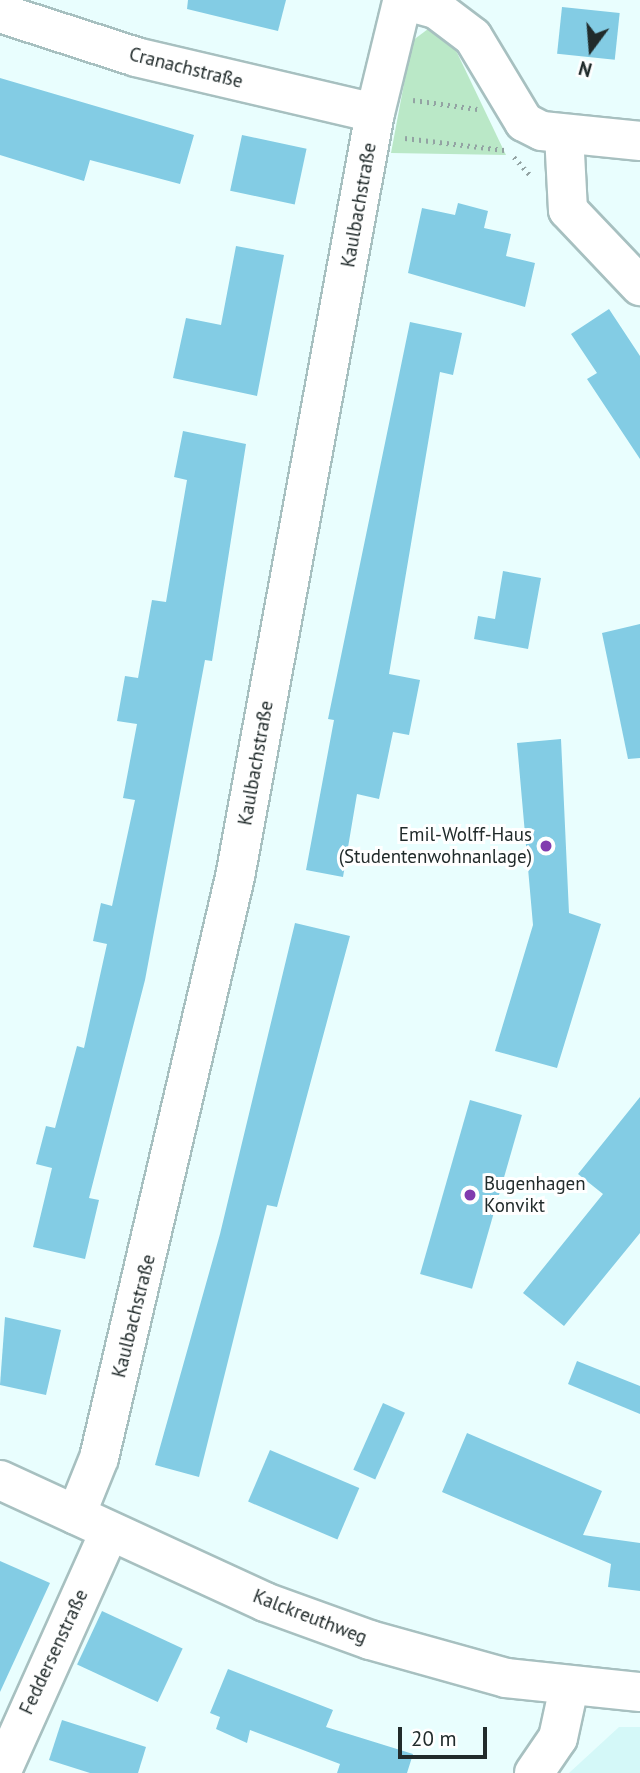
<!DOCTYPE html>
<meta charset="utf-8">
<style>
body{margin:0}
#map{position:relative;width:640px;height:1773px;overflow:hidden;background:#e9fefe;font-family:"PT Sans",sans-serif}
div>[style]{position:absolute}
.built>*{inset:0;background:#d4f8f8}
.green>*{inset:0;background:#bae8c7}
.building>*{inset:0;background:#83cce4;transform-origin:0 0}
.path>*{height:4.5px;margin-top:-2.25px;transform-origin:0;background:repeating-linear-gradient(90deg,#93a3a3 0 2px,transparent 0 7px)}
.roads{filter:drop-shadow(2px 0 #a7c0c0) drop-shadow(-2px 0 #a7c0c0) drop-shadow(0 2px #a7c0c0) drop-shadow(0 -2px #a7c0c0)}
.minor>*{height:38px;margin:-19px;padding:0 19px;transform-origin:19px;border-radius:19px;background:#fff}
.dots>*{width:19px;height:19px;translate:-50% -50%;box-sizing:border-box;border:4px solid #fff;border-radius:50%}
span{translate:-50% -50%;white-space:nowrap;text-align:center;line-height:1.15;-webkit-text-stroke:6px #fff;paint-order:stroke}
.street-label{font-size:19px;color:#212b2b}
.poi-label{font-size:19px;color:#212b2b}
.right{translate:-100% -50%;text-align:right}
.left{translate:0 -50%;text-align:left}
.north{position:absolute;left:556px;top:14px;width:70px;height:70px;-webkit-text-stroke:5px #fff;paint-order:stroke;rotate:196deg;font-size:19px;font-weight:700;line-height:28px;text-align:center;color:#212b2b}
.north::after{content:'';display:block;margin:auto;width:24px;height:32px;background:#212b2b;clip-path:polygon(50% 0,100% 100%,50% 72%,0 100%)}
.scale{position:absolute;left:398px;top:1727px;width:89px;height:32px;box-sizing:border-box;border:4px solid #212b2b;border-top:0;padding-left:9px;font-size:21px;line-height:24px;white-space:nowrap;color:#212b2b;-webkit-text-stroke:5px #fff;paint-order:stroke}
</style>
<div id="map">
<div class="built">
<div style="clip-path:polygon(619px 1727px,640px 1727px,640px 1773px,569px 1773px)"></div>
</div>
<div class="green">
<div style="clip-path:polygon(432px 26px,450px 38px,506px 155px,391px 153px,412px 41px)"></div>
</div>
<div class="building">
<div style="clip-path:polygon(188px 0,286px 0,278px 31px,187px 9px)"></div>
<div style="left:562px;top:7px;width:58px;height:47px;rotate:6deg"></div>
<div style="clip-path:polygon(0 78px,194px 135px,180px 184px,90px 160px,84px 181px,0 155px)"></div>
<div style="left:242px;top:135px;width:66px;height:57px;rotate:12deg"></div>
<div style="clip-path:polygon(458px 203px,488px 211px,484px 228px,511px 234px,506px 256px,535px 263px,525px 307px,408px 273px,422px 208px,455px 215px)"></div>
<div style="clip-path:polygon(236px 246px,284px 255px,257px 396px,173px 378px,186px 318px,221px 325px)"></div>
<div style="clip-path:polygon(609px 309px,640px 356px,640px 459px,587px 379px,597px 373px,571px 334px)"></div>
<div style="clip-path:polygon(410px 322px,462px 333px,453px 375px,440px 372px,389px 674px,420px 680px,409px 735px,393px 732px,379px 799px,357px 794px,343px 877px,306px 870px,334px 720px,328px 719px)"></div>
<div style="clip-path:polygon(183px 431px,246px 444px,212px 661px,205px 660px,145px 980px,89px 1198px,99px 1200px,85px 1259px,33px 1247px,52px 1168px,36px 1164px,46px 1126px,55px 1128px,77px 1046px,84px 1048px,107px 944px,93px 941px,101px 903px,112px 906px,135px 800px,123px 798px,137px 724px,117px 721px,125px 676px,138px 678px,152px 600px,166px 602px,187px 480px,174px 477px)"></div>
<div style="clip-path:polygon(503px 571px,541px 578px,528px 649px,474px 639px,478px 616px,495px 619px)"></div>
<div style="clip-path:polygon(640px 624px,640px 758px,628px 759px,602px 633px)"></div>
<div style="clip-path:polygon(561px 739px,569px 913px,601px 924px,557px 1068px,495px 1051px,533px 925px,517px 743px)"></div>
<div style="clip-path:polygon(295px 923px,350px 936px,277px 1207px,267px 1205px,199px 1477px,155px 1465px,220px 1234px)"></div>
<div style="clip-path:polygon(640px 1097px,640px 1233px,564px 1326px,523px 1293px,603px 1194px,578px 1174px)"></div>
<div style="left:470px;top:1100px;width:54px;height:181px;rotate:16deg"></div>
<div style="clip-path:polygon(5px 1317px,61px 1330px,46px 1395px,0 1385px)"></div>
<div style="clip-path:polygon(577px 1361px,640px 1386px,640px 1414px,568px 1384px)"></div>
<div style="left:383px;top:1403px;width:24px;height:73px;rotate:24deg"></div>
<div style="clip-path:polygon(467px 1433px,602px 1491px,583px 1535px,640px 1543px,640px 1591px,608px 1587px,611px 1564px,442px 1492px)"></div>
<div style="left:270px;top:1450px;width:97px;height:56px;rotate:23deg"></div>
<div style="clip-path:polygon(0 1561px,50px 1583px,0 1692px)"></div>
<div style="left:102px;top:1611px;width:89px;height:59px;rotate:25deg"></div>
<div style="clip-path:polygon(228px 1669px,333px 1710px,326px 1727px,413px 1754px,407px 1773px,337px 1773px,340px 1764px,250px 1730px,247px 1743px,216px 1729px,220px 1717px,210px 1713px)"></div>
<div style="clip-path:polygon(62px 1720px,146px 1747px,138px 1773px,90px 1773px,49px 1760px)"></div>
</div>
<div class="path">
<div style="left:413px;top:100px;width:65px;rotate:8deg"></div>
<div style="left:405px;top:138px;width:100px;rotate:6.9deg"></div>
<div style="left:514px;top:157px;width:25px;rotate:48deg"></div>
</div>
<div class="roads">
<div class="minor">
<div style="left:402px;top:0;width:35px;rotate:15deg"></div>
<div style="left:436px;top:9px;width:46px;rotate:37.1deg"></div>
<div style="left:473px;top:37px;width:99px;rotate:59deg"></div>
<div style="left:524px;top:122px;width:20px;rotate:27deg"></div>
<div style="left:542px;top:131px;width:99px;rotate:5.8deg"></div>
<div style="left:0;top:13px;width:143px;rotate:17.9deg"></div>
<div style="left:136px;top:57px;width:245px;rotate:13.2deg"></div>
<div style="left:564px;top:134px;width:76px;rotate:87deg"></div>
<div style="left:568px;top:210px;width:105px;rotate:46.5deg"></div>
<div style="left:0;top:1480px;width:292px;rotate:24.7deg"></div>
<div style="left:265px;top:1602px;width:112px;rotate:19.9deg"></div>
<div style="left:370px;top:1640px;width:141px;rotate:15.6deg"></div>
<div style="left:506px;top:1678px;width:135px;rotate:6deg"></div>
<div style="left:76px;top:1515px;width:61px;rotate:-68deg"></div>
<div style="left:99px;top:1458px;width:597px;rotate:-76.83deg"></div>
<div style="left:235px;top:877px;width:777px;rotate:-79.62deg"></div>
<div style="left:375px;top:113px;width:114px;rotate:-76.3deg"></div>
<div style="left:1px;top:1773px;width:265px;rotate:-65.8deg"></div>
<div style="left:534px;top:1773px;width:42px;rotate:-55.6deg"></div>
<div style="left:558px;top:1738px;width:52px;rotate:-77.8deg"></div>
</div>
</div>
<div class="dots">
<div style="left:546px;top:846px;background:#813baf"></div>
<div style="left:470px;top:1195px;background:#813baf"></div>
</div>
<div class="street-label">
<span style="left:186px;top:68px;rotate:14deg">Cranachstraße</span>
<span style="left:359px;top:205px;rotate:-80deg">Kaulbachstraße</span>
<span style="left:256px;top:763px;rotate:-80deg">Kaulbachstraße</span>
<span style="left:134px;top:1316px;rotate:-76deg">Kaulbachstraße</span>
<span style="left:310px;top:1617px;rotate:21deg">Kalckreuthweg</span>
<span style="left:54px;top:1652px;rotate:-65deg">Feddersenstraße</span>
</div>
<div class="poi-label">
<span class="right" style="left:532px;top:846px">Emil-Wolff-Haus<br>(Studentenwohnanlage)</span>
<span class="left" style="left:484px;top:1195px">Bugenhagen<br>Konvikt</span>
</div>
<div class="north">N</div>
<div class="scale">20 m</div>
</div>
